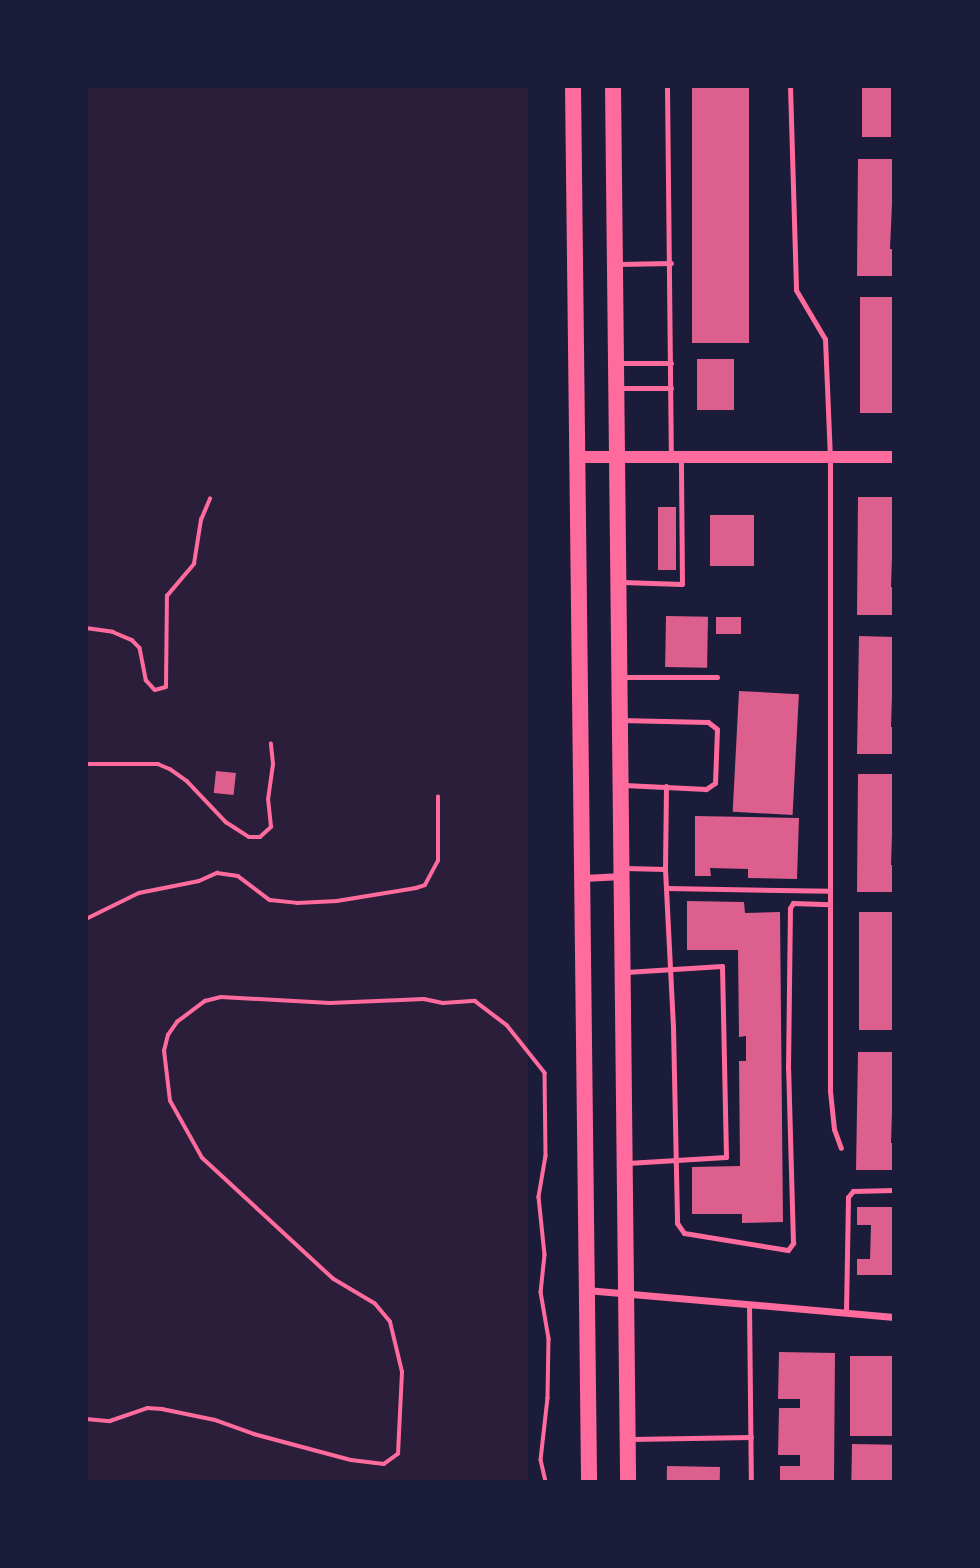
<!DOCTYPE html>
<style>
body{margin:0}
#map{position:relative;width:980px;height:1568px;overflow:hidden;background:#1b1b3a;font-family:"PT Sans",sans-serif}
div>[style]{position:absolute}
.green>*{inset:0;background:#2a1e3b;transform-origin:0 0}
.building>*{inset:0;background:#dd5f8e;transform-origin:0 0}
.path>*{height:3.5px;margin:-1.75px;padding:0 1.75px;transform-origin:1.75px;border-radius:1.75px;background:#ff6b9d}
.service>*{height:5px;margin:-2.5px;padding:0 2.5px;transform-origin:2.5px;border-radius:2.5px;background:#ff6b9d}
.minor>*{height:7px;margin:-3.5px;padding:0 3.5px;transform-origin:3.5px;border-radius:3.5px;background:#ff6b9d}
.tertiary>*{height:12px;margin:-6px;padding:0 6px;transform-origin:6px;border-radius:6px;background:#ff6b9d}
.primary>*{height:16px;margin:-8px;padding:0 8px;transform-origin:8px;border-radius:8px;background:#ff6b9d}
span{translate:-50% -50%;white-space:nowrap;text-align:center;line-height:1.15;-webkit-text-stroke:7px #1b1b3a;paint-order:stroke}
.frame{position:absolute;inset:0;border:88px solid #1b1b3a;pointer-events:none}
</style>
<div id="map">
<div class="green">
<div style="left:86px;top:86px;width:442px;height:1396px"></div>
</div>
<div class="building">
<div style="left:692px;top:86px;width:57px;height:257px"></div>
<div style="left:862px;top:86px;width:29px;height:51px"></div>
<div style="clip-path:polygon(858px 159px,894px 159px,890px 249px,894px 249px,894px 276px,857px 276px)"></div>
<div style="left:860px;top:297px;width:34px;height:116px"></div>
<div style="left:697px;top:359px;width:37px;height:51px"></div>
<div style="clip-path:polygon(858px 497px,894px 497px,891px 587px,894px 587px,894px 615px,857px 615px)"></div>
<div style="left:658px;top:507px;width:18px;height:63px"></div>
<div style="left:754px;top:515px;width:51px;height:44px;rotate:90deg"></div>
<div style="left:666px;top:616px;width:42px;height:51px;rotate:1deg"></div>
<div style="left:716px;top:617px;width:25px;height:17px"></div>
<div style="clip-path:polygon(859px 636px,894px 637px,891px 727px,894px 727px,894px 754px,857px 754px)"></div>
<div style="left:739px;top:691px;width:60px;height:121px;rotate:3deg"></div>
<div style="left:216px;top:771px;width:20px;height:22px;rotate:6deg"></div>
<div style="clip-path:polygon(858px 774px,894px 774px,891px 865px,894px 865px,894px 892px,857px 892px)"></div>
<div style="clip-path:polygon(695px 816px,799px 818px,797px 879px,748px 878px,748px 869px,710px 868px,711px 876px,695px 876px)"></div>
<div style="clip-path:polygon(687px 901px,744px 902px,745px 913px,780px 912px,783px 1222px,742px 1223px,742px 1214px,692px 1214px,692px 1167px,740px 1166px,739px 1061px,746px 1061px,746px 1036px,739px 1037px,738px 950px,687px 950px)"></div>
<div style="left:859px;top:912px;width:35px;height:118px"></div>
<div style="clip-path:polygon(858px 1052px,894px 1052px,891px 1143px,894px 1143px,894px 1170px,856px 1170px)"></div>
<div style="clip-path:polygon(857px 1207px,894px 1207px,894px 1275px,857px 1275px,857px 1259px,870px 1259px,871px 1225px,857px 1225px)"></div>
<div style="clip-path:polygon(779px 1352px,835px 1353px,834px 1482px,780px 1482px,780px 1466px,800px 1466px,800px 1455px,778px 1455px,779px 1408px,800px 1408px,800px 1399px,778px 1399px)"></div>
<div style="left:850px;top:1356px;width:44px;height:80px"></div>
<div style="left:852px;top:1444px;width:42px;height:38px;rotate:1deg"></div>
<div style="left:667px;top:1466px;width:53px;height:16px;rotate:1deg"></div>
</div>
<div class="path">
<div style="left:86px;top:628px;width:27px;rotate:8deg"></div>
<div style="left:113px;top:632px;width:21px;rotate:23deg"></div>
<div style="left:132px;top:640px;width:11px;rotate:45deg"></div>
<div style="left:140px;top:648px;width:33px;rotate:79deg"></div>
<div style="left:146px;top:680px;width:13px;rotate:48deg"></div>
<div style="left:155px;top:690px;width:11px;rotate:-15deg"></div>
<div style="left:166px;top:687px;width:91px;rotate:-89.4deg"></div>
<div style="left:167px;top:596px;width:42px;rotate:-49.8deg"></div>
<div style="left:194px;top:564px;width:45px;rotate:-81deg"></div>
<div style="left:201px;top:520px;width:23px;rotate:-67deg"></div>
<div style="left:86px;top:764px;width:72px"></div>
<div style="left:158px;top:764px;width:13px;rotate:23deg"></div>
<div style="left:170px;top:769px;width:21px;rotate:35deg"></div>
<div style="left:187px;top:781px;width:57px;rotate:46.4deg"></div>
<div style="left:226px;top:822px;width:27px;rotate:33deg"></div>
<div style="left:249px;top:837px;width:11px"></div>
<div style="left:260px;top:837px;width:15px;rotate:-42deg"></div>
<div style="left:271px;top:827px;width:27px;rotate:-96deg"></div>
<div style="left:268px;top:800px;width:36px;rotate:-82deg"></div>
<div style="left:273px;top:764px;width:20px;rotate:-96deg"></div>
<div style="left:86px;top:919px;width:59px;rotate:-26.1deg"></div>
<div style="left:139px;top:893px;width:61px;rotate:-11.3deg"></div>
<div style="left:199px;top:881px;width:20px;rotate:-24deg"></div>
<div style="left:217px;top:873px;width:21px;rotate:8deg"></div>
<div style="left:238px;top:876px;width:40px;rotate:37deg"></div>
<div style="left:270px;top:900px;width:27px;rotate:6deg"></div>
<div style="left:297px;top:903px;width:40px;rotate:-2.9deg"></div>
<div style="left:337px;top:901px;width:80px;rotate:-9.3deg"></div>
<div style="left:416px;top:888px;width:9px;rotate:-18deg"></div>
<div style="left:425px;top:885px;width:27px;rotate:-62deg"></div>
<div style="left:438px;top:861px;width:64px;rotate:-90deg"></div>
<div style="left:86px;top:1419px;width:24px;rotate:5deg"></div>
<div style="left:110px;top:1421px;width:39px;rotate:-19deg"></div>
<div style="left:147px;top:1408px;width:15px;rotate:4deg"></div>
<div style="left:162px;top:1409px;width:54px;rotate:11.7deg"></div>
<div style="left:215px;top:1420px;width:41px;rotate:19.7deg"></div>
<div style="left:254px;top:1434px;width:100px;rotate:15deg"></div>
<div style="left:351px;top:1460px;width:33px;rotate:7deg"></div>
<div style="left:384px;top:1464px;width:17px;rotate:-36deg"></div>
<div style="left:398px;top:1454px;width:82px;rotate:-87.2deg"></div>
<div style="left:402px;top:1372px;width:51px;rotate:-103.5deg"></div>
<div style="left:390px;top:1322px;width:23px;rotate:-130deg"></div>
<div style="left:375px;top:1304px;width:49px;rotate:-149.2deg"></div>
<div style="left:333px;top:1279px;width:178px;rotate:-137.3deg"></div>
<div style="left:202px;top:1158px;width:65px;rotate:-119.3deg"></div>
<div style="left:170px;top:1101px;width:50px;rotate:-96.8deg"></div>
<div style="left:164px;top:1051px;width:16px;rotate:-76deg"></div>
<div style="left:168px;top:1035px;width:16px;rotate:-55deg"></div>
<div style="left:177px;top:1022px;width:35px;rotate:-37deg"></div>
<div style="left:205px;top:1001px;width:16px;rotate:-14deg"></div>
<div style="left:221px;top:997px;width:109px;rotate:3.2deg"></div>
<div style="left:330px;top:1003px;width:94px;rotate:-2.4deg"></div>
<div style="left:424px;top:999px;width:19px;rotate:12deg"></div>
<div style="left:443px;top:1003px;width:32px;rotate:-4deg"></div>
<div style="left:475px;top:1001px;width:40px;rotate:37deg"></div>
<div style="left:507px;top:1025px;width:61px;rotate:51.6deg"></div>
<div style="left:545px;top:1073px;width:83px;rotate:89.3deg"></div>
<div style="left:546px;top:1156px;width:42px;rotate:99.7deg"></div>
<div style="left:539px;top:1197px;width:58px;rotate:84.1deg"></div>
<div style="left:545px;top:1255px;width:37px;rotate:96deg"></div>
<div style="left:541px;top:1292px;width:48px;rotate:80.3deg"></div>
<div style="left:549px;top:1339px;width:59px;rotate:91deg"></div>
<div style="left:548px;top:1398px;width:62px;rotate:96.4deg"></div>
<div style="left:541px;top:1460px;width:23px;rotate:77deg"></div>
</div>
<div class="service">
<div style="left:667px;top:86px;width:371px;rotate:89.4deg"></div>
<div style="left:790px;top:86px;width:204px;rotate:88.3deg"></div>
<div style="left:796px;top:290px;width:57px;rotate:59.4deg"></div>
<div style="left:825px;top:339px;width:118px;rotate:87.6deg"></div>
<div style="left:830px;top:457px;width:634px;rotate:90deg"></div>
<div style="left:830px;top:1091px;width:38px;rotate:84deg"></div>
<div style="left:834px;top:1129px;width:20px;rotate:70deg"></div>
<div style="left:618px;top:264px;width:53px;rotate:-1.1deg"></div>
<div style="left:620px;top:363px;width:51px"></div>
<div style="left:620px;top:388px;width:51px"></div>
<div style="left:622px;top:582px;width:60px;rotate:1.9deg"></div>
<div style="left:682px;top:584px;width:126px;rotate:-90.5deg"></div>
<div style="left:623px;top:677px;width:94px"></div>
<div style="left:620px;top:720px;width:88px;rotate:1.3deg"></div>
<div style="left:708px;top:722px;width:11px;rotate:38deg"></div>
<div style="left:717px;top:729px;width:54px;rotate:92.1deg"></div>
<div style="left:715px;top:783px;width:11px;rotate:146deg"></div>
<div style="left:706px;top:789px;width:82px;rotate:-177.2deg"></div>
<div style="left:666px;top:786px;width:83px;rotate:90.7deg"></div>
<div style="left:665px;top:869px;width:158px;rotate:87.1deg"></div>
<div style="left:673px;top:1027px;width:196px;rotate:88.8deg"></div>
<div style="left:677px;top:1223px;width:12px;rotate:55deg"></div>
<div style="left:684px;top:1233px;width:105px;rotate:9.3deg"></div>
<div style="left:788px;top:1250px;width:9px;rotate:-54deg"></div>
<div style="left:793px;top:1243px;width:174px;rotate:-91.6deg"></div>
<div style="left:788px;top:1069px;width:161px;rotate:-89.3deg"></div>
<div style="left:790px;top:908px;width:6px;rotate:-59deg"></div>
<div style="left:793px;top:903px;width:37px;rotate:2deg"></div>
<div style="left:625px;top:868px;width:40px;rotate:1.4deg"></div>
<div style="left:666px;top:888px;width:164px;rotate:1deg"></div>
<div style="left:626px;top:972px;width:96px;rotate:-3.6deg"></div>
<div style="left:722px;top:966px;width:191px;rotate:88.8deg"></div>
<div style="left:726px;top:1157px;width:99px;rotate:176.5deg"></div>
<div style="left:749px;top:1304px;width:178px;rotate:89.4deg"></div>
<div style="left:846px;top:1312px;width:115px;rotate:-89deg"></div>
<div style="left:848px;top:1197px;width:8px;rotate:-50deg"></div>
<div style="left:853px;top:1191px;width:41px;rotate:-1.4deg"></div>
<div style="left:631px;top:1439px;width:120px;rotate:-1deg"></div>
</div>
<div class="minor">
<div style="left:583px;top:878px;width:39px;rotate:-3deg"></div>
<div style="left:586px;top:1290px;width:309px;rotate:5deg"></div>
</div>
<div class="tertiary">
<div style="left:578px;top:457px;width:316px"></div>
</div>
<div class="primary">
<div style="left:573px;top:86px;width:1396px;rotate:89.34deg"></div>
<div style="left:613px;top:86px;width:1396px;rotate:89.38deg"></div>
</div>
<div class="frame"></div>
</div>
